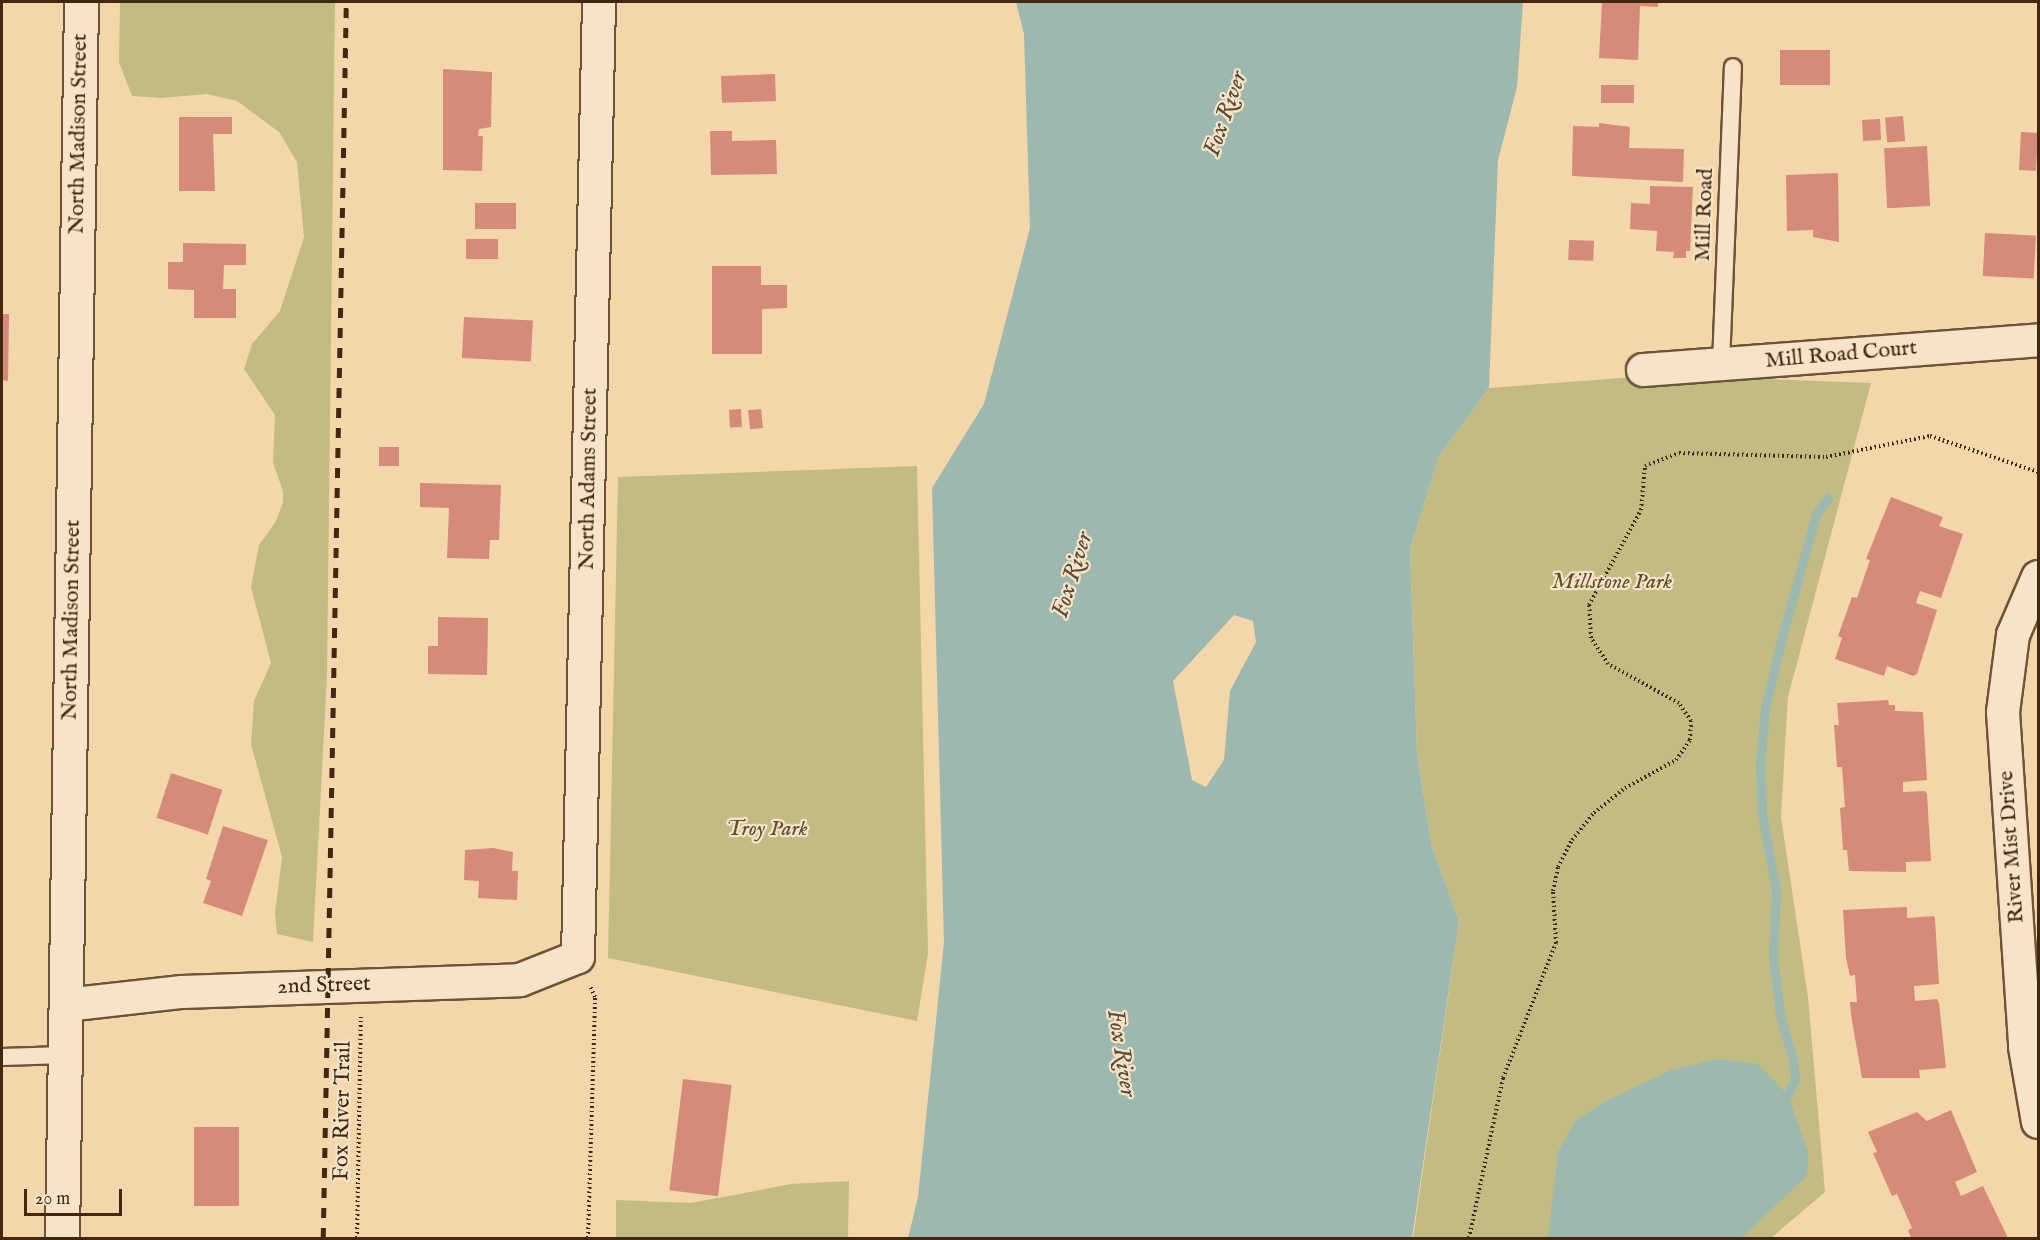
<!DOCTYPE html>
<style>
body{margin:0}
#map{position:relative;width:2040px;height:1240px;overflow:hidden;background:#f3d6aa;font-family:"IM FELL English",serif}
div>[style]{position:absolute}
.green>*{inset:0;background:#c2bc84}
.water>*{inset:0;background:#9cb8af}
.stream>*{height:9px;margin:-4.5px;padding:0 4.5px;transform-origin:4.5px;border-radius:4.5px;background:#9cb8af}
.building>*{inset:0;background:#d68a7a;transform-origin:0 0}
.path>*{height:4px;margin-top:-2px;transform-origin:0;background:repeating-linear-gradient(90deg,#422711 0 1.5px,transparent 0 4.5px)}
.roads{filter:drop-shadow(2px 0 #6e5337) drop-shadow(-2px 0 #6e5337) drop-shadow(0 2px #6e5337) drop-shadow(0 -2px #6e5337)}
.lane>*{height:16px;margin:-8px;padding:0 8px;transform-origin:8px;border-radius:8px;background:#f7e4c8}
.street>*{height:32px;margin:-16px;padding:0 16px;transform-origin:16px;border-radius:16px;background:#f7e4c8}
.secondary>*{height:33px;margin:-16.5px;padding:0 16.5px;transform-origin:16.5px;border-radius:16.5px;background:#f7e4c8}
.rail>*{height:4.5px;margin-top:-2.25px;transform-origin:0;background:repeating-linear-gradient(90deg,#422711 0 10px,transparent 0 20px)}
span{translate:-50% -50%;white-space:nowrap;text-align:center;line-height:1.15;-webkit-text-stroke:4.5px #f7e4c8;paint-order:stroke}
.street-label{font-size:22px;color:#422711}
.park-label{font-size:22px;color:#624c2e;font-style:italic}
.water-label{font-size:24px;color:#584b38;font-style:italic}
.frame{position:absolute;inset:0;border:3px solid #422711;pointer-events:none}
.scale{position:absolute;left:24px;top:1189px;width:98px;height:27px;box-sizing:border-box;border:3px solid #422711;border-top:0;padding-left:8px;font-size:18px;line-height:21px;white-space:nowrap;color:#422711;-webkit-text-stroke:4px #f7e4c8;paint-order:stroke}
</style>
<div id="map">
<div class="green">
<div style="clip-path:polygon(120px 2px,335px 2px,327px 676px,313px 942px,277px 934px,275px 913px,282px 857px,251px 744px,254px 701px,271px 663px,251px 587px,259px 545px,275px 523px,283px 503px,283px 491px,273px 463px,275px 415px,244px 369px,252px 344px,280px 311px,304px 237px,297px 162px,279px 132px,237px 101px,207px 94px,161px 98px,132px 96px,119px 62px)"></div>
<div style="clip-path:polygon(1662px 375px,1871px 383px,1788px 697px,1781px 817px,1808px 997px,1825px 1192px,1771px 1238px,1413px 1238px,1459px 921px,1432px 847px,1417px 754px,1410px 549px,1439px 456px,1489px 388px)"></div>
<div style="clip-path:polygon(917px 466px,928px 954px,917px 1021px,608px 958px,618px 477px)"></div>
<div style="clip-path:polygon(849px 1181px,848px 1238px,616px 1238px,616px 1200px,691px 1203px,791px 1184px)"></div>
</div>
<div class="water">
<div style="clip-path:polygon(evenodd,1016px 2px,1523px 2px,1517px 87px,1498px 160px,1489px 388px,1439px 456px,1410px 549px,1417px 754px,1432px 847px,1459px 921px,1412px 1238px,908px 1238px,918px 1197px,944px 942px,932px 488px,984px 404px,1030px 228px,1024px 34px,1016px 2px,1234px 615px,1253px 621px,1256px 642px,1230px 691px,1224px 760px,1206px 787px,1192px 780px,1173px 681px,1234px 615px)"></div>
<div style="clip-path:polygon(1718px 1059px,1758px 1064px,1788px 1095px,1808px 1152px,1807px 1176px,1741px 1238px,1548px 1238px,1558px 1152px,1575px 1121px,1604px 1102px,1671px 1070px)"></div>
</div>
<div class="stream">
<div style="left:1788px;top:1095px;width:18px;rotate:-68deg"></div>
<div style="left:1795px;top:1078px;width:18px;rotate:-96deg"></div>
<div style="left:1793px;top:1060px;width:47px;rotate:-106.1deg"></div>
<div style="left:1780px;top:1015px;width:57px;rotate:-97deg"></div>
<div style="left:1773px;top:958px;width:67px;rotate:-87.4deg"></div>
<div style="left:1776px;top:891px;width:79px;rotate:-100.2deg"></div>
<div style="left:1762px;top:813px;width:50px;rotate:-92.3deg"></div>
<div style="left:1760px;top:763px;width:54px;rotate:-84.7deg"></div>
<div style="left:1765px;top:709px;width:70px;rotate:-76.8deg"></div>
<div style="left:1781px;top:641px;width:132px;rotate:-74.6deg"></div>
<div style="left:1816px;top:514px;width:20px;rotate:-53deg"></div>
</div>
<div class="building">
<div style="clip-path:polygon(1602px 2px,1658px 2px,1658px 7px,1640px 6px,1638px 60px,1599px 58px)"></div>
<div style="left:1780px;top:50px;width:50px;height:35px"></div>
<div style="clip-path:polygon(443px 69px,492px 72px,491px 127px,479px 129px,478px 136px,483px 136px,482px 171px,443px 170px)"></div>
<div style="left:775px;top:74px;width:27px;height:54px;rotate:88deg"></div>
<div style="left:1601px;top:85px;width:33px;height:18px"></div>
<div style="left:1903px;top:116px;width:25px;height:18px;rotate:85deg"></div>
<div style="clip-path:polygon(179px 117px,232px 117px,232px 134px,213px 134px,215px 191px,179px 191px)"></div>
<div style="left:1880px;top:119px;width:21px;height:18px;rotate:87deg"></div>
<div style="clip-path:polygon(1599px 123px,1630px 127px,1629px 148px,1684px 149px,1683px 182px,1572px 176px,1573px 126px,1599px 127px)"></div>
<div style="clip-path:polygon(710px 131px,732px 131px,732px 141px,776px 140px,777px 174px,711px 175px)"></div>
<div style="left:2021px;top:132px;width:17px;height:38px;rotate:3deg"></div>
<div style="left:1927px;top:146px;width:60px;height:43px;rotate:87deg"></div>
<div style="clip-path:polygon(1838px 173px,1839px 242px,1813px 237px,1813px 230px,1787px 231px,1786px 175px)"></div>
<div style="clip-path:polygon(1650px 186px,1693px 187px,1690px 251px,1686px 251px,1686px 258px,1673px 258px,1674px 252px,1656px 251px,1657px 231px,1630px 229px,1631px 203px,1650px 204px)"></div>
<div style="left:475px;top:203px;width:41px;height:26px"></div>
<div style="left:1985px;top:233px;width:51px;height:43px;rotate:3deg"></div>
<div style="left:466px;top:239px;width:32px;height:20px"></div>
<div style="left:1569px;top:240px;width:25px;height:20px;rotate:2deg"></div>
<div style="clip-path:polygon(183px 243px,246px 244px,246px 265px,224px 265px,223px 289px,236px 289px,236px 318px,194px 318px,194px 290px,168px 289px,168px 262px,183px 262px)"></div>
<div style="clip-path:polygon(712px 266px,761px 266px,761px 285px,787px 285px,787px 308px,762px 309px,762px 354px,712px 354px)"></div>
<div style="clip-path:polygon(2px 314px,9px 314px,8px 381px,2px 380px)"></div>
<div style="left:464px;top:317px;width:69px;height:41px;rotate:3deg"></div>
<div style="left:741px;top:409px;width:18px;height:12px;rotate:87deg"></div>
<div style="left:761px;top:409px;width:19px;height:13px;rotate:84deg"></div>
<div style="left:379px;top:447px;width:20px;height:19px"></div>
<div style="clip-path:polygon(420px 483px,501px 485px,499px 540px,490px 540px,489px 559px,447px 558px,449px 508px,420px 507px)"></div>
<div style="clip-path:polygon(1891px 497px,1943px 517px,1939px 526px,1963px 534px,1941px 598px,1920px 591px,1916px 603px,1937px 610px,1917px 674px,1913px 676px,1887px 666px,1884px 676px,1835px 659px,1842px 638px,1838px 636px,1852px 597px,1857px 598px,1870px 560px,1866px 559px)"></div>
<div style="clip-path:polygon(438px 617px,488px 618px,487px 675px,428px 674px,428px 646px,438px 646px)"></div>
<div style="clip-path:polygon(1888px 700px,1889px 705px,1895px 705px,1895px 711px,1923px 712px,1927px 780px,1903px 782px,1903px 792px,1925px 791px,1927px 794px,1931px 861px,1906px 862px,1906px 872px,1849px 871px,1847px 850px,1843px 850px,1840px 808px,1845px 807px,1842px 767px,1837px 767px,1834px 725px,1839px 725px,1837px 703px)"></div>
<div style="left:171px;top:773px;width:54px;height:47px;rotate:18deg"></div>
<div style="clip-path:polygon(223px 826px,268px 840px,242px 916px,203px 903px,211px 881px,206px 879px)"></div>
<div style="clip-path:polygon(493px 848px,513px 852px,512px 871px,518px 871px,517px 900px,478px 898px,479px 881px,464px 880px,465px 850px)"></div>
<div style="clip-path:polygon(1907px 907px,1907px 918px,1934px 916px,1935px 919px,1939px 984px,1914px 986px,1915px 1001px,1937px 999px,1939px 1003px,1946px 1068px,1919px 1070px,1920px 1078px,1862px 1078px,1851px 1015px,1850px 1002px,1857px 1002px,1855px 975px,1850px 976px,1846px 958px,1843px 910px)"></div>
<div style="left:683px;top:1079px;width:49px;height:112px;rotate:7deg"></div>
<div style="clip-path:polygon(1951px 1110px,1977px 1172px,1955px 1182px,1961px 1196px,1983px 1186px,2008px 1238px,1911px 1238px,1908px 1230px,1912px 1228px,1897px 1194px,1892px 1196px,1873px 1153px,1877px 1152px,1868px 1132px,1917px 1112px,1927px 1121px)"></div>
<div style="left:194px;top:1127px;width:45px;height:79px"></div>
</div>
<div class="path">
<div style="left:357px;top:1238px;width:221px;rotate:-89deg"></div>
<div style="left:588px;top:1238px;width:241px;rotate:-88.3deg"></div>
<div style="left:595px;top:997px;width:13px;rotate:-113deg"></div>
<div style="left:1469px;top:1238px;width:164px;rotate:-78deg"></div>
<div style="left:1503px;top:1078px;width:145px;rotate:-68.6deg"></div>
<div style="left:1556px;top:943px;width:52px;rotate:-93.3deg"></div>
<div style="left:1553px;top:891px;width:25px;rotate:-78deg"></div>
<div style="left:1558px;top:867px;width:30px;rotate:-63deg"></div>
<div style="left:1572px;top:840px;width:35px;rotate:-51deg"></div>
<div style="left:1594px;top:813px;width:40px;rotate:-39deg"></div>
<div style="left:1625px;top:788px;width:58px;rotate:-28.8deg"></div>
<div style="left:1676px;top:760px;width:24px;rotate:-55deg"></div>
<div style="left:1690px;top:740px;width:19px;rotate:-87deg"></div>
<div style="left:1691px;top:721px;width:22px;rotate:-124deg"></div>
<div style="left:1679px;top:703px;width:81px;rotate:-151.2deg"></div>
<div style="left:1608px;top:664px;width:31px;rotate:-123deg"></div>
<div style="left:1591px;top:638px;width:33px;rotate:-93deg"></div>
<div style="left:1589px;top:605px;width:108px;rotate:-61.3deg"></div>
<div style="left:1641px;top:510px;width:44px;rotate:-84.8deg"></div>
<div style="left:1645px;top:466px;width:36px;rotate:-21deg"></div>
<div style="left:1679px;top:453px;width:147px;rotate:1.6deg"></div>
<div style="left:1826px;top:457px;width:106px;rotate:-11.4deg"></div>
<div style="left:1930px;top:436px;width:114px;rotate:18.4deg"></div>
</div>
<div class="roads">
<div class="lane">
<div style="left:1721px;top:364px;width:297px;rotate:-87.7deg"></div>
<div style="left:2px;top:1057px;width:63px;rotate:-1.8deg"></div>
</div>
<div class="street">
<div style="left:1643px;top:370px;width:396px;rotate:-4.3deg"></div>
<div style="left:2038px;top:577px;width:63px;rotate:113.3deg"></div>
<div style="left:2013px;top:635px;width:78px;rotate:97.4deg"></div>
<div style="left:2003px;top:712px;width:336px;rotate:86.2deg"></div>
<div style="left:2025px;top:1047px;width:76px;rotate:80.2deg"></div>
<div style="left:66px;top:1005px;width:117px;rotate:-6.4deg"></div>
<div style="left:182px;top:992px;width:338px;rotate:-2deg"></div>
<div style="left:520px;top:980px;width:62px;rotate:-21.6deg"></div>
<div style="left:578px;top:957px;width:955px;rotate:-88.74deg"></div>
</div>
<div class="secondary">
<div style="left:62px;top:1238px;width:1236px;rotate:-89.12deg"></div>
</div>
</div>
<div class="rail">
<div style="left:323px;top:1238px;width:1236px;rotate:-88.93deg"></div>
</div>
<div class="street-label">
<span style="left:79px;top:134px;rotate:-89deg">North Madison Street</span>
<span style="left:1705px;top:215px;rotate:-88deg">Mill Road</span>
<span style="left:1841px;top:355px;rotate:-5deg">Mill Road Court</span>
<span style="left:589px;top:479px;rotate:-89deg">North Adams Street</span>
<span style="left:72px;top:620px;rotate:-89deg">North Madison Street</span>
<span style="left:2012px;top:847px;rotate:-94deg">River Mist Drive</span>
<span style="left:324px;top:986px;rotate:-2deg">2nd Street</span>
<span style="left:343px;top:1111px;rotate:-89deg">Fox River Trail</span>
</div>
<div class="park-label">
<span style="left:1612px;top:583px">Millstone Park</span>
<span style="left:767px;top:830px">Troy Park</span>
</div>
<div class="water-label">
<span style="left:1226px;top:114px;rotate:-71deg">Fox River</span>
<span style="left:1073px;top:575px;rotate:-73deg">Fox River</span>
<span style="left:1121px;top:1053px;rotate:81deg">Fox River</span>
</div>
<div class="frame"></div>
<div class="scale">20 m</div>
</div>
